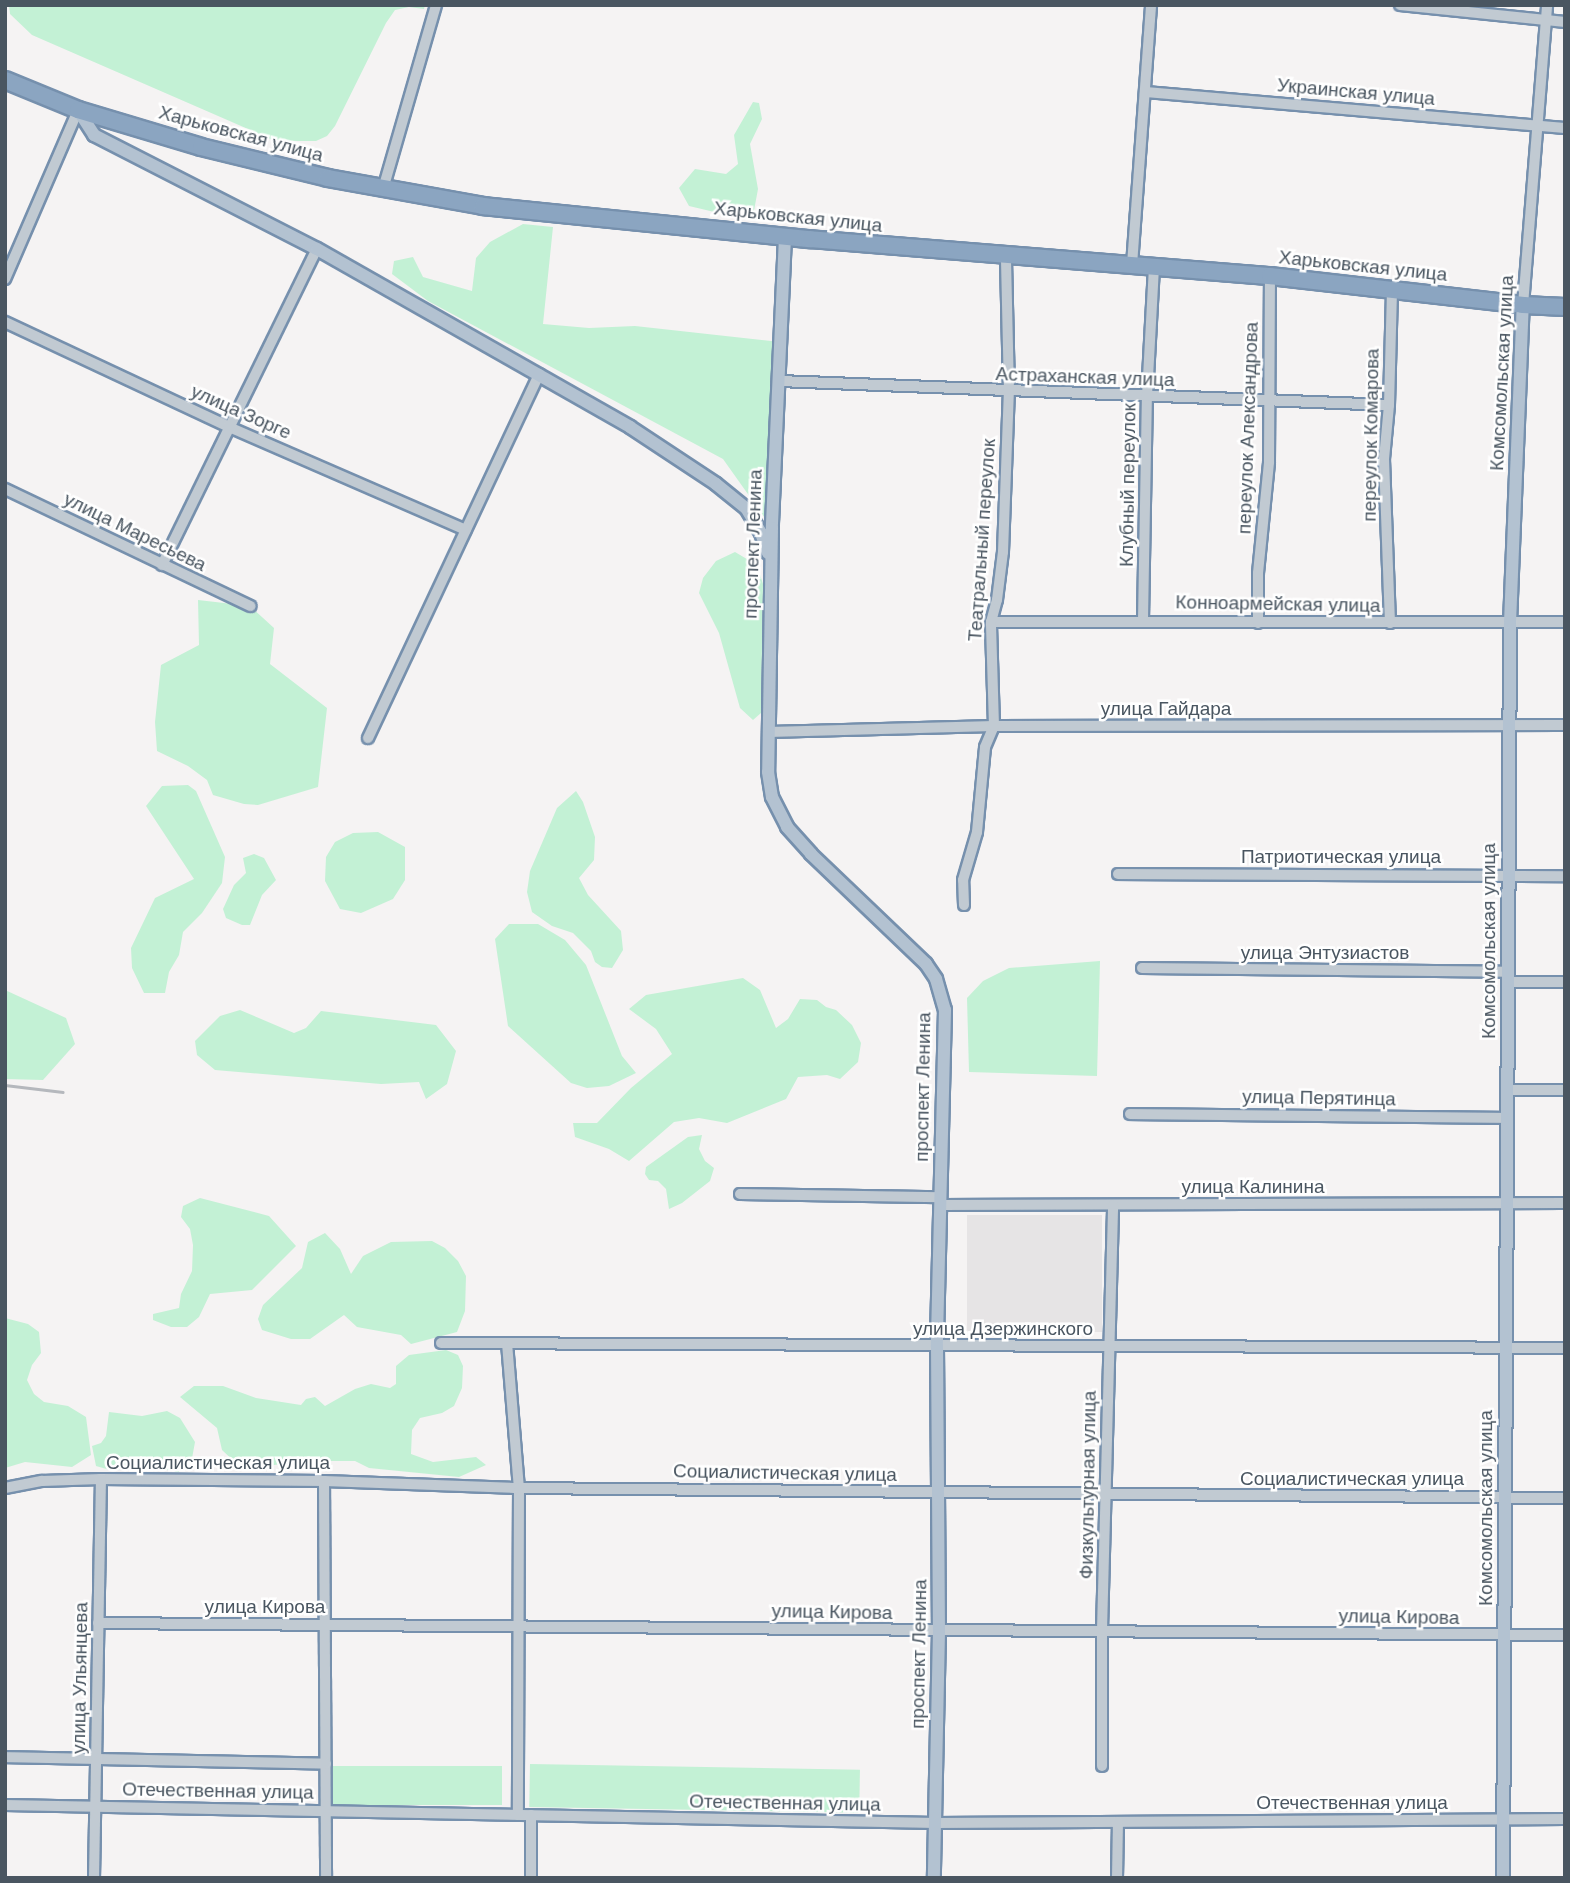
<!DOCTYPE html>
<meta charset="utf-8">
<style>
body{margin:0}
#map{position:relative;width:1570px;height:1883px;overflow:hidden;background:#f5f3f3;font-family:Helvetica,sans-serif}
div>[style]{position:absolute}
.education>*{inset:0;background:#e6e4e5;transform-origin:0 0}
.green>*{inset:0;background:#c3f1d5;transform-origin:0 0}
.roads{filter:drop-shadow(2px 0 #7690ad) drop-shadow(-2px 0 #7690ad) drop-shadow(0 2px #7690ad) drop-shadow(0 -2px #7690ad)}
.minor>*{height:10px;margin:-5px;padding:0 5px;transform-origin:5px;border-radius:5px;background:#c1cad2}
.major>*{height:12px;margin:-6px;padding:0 6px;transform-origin:6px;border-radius:6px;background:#b3c2d1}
.highway>*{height:16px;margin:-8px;padding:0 8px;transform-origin:8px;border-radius:8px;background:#8ba5c1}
.rail>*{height:2.5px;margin:-1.25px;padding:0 1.25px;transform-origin:1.25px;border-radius:1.25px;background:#b5b8bd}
span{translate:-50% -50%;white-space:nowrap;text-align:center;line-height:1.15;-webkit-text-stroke:5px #fff;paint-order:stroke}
.street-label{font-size:19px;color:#4a5661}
.frame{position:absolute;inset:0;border:7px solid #4a5661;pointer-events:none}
</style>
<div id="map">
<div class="education">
<div style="left:1102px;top:1215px;width:117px;height:135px;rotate:90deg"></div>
</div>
<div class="green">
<div style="clip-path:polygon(9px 5px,425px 5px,424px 9px,409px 7px,395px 10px,386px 23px,335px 126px,327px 136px,316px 141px,298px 141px,273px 140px,32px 35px,10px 14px)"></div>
<div style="clip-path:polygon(753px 102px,759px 103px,762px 119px,750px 144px,758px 189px,753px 216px,744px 219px,689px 206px,679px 188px,695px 169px,726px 174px,738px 164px,734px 135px)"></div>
<div style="clip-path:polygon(523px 224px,553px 227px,543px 324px,589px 328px,635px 326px,780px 342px,772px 528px,723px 459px,428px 301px,392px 274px,394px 261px,413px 257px,423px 277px,472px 291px,476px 258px,490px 242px)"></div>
<div style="clip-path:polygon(735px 552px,757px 565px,763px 584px,761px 713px,753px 720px,740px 708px,719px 633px,699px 593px,703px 578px,716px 561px)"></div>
<div style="clip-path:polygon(198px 600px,250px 606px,274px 628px,270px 664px,327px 708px,318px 787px,258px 805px,244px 804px,213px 795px,207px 780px,188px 766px,157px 751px,155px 722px,161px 665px,199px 645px)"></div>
<div style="clip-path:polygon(188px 785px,196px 791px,225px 857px,222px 883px,202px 913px,183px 932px,179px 955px,169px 972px,165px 993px,144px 993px,132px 968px,131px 948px,155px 898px,194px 879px,146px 806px,162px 786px)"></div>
<div style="clip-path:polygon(576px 791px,583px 802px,595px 837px,594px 860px,579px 878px,588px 895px,621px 931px,623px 950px,612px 968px,602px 967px,595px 962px,591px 951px,573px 933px,552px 926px,532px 912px,527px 892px,530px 871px,557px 808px)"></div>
<div style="clip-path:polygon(378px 832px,405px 847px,405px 880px,393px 899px,361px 913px,340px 909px,325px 881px,326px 857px,335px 842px,353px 833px)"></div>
<div style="clip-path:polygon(254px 854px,264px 858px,276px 880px,262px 895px,250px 925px,242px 925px,226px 918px,223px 909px,234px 885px,246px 873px,243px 858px)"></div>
<div style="clip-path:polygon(509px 924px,538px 924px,565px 940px,586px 965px,622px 1056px,636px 1073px,609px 1086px,587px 1088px,571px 1083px,508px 1026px,495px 939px)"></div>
<div style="clip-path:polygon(1100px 961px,1097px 1076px,969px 1072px,967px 998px,983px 981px,1009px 968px)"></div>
<div style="clip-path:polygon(743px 978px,760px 990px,776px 1028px,788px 1019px,800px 999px,817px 1000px,826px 1007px,836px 1010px,852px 1025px,861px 1043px,858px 1062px,840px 1079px,827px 1075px,798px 1077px,786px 1099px,727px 1123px,699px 1118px,674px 1122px,629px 1161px,609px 1149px,575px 1137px,573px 1123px,597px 1123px,631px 1088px,672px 1054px,656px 1029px,629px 1009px,646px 995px)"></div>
<div style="clip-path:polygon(5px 990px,66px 1018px,75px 1044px,43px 1080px,5px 1079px)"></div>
<div style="clip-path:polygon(240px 1010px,294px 1033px,306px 1028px,321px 1011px,436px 1025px,456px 1051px,447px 1084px,426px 1099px,419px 1082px,381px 1084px,215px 1070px,197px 1055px,195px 1041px,220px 1016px)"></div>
<div style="clip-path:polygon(702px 1135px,699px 1149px,705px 1161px,714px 1168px,710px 1181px,682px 1203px,669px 1209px,666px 1189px,658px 1181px,649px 1180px,645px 1174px,646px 1167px,688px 1137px)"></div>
<div style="clip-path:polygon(200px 1198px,269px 1216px,296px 1246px,252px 1290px,210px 1294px,199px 1317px,187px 1327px,171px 1327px,153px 1320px,153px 1314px,179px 1308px,181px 1294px,192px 1271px,193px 1245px,190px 1229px,181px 1217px,183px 1206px)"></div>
<div style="clip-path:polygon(325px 1233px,340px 1249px,351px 1274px,363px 1256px,391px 1242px,432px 1241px,445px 1248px,458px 1261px,466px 1276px,465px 1311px,457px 1332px,411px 1344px,401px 1335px,357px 1327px,344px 1315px,310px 1339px,291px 1339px,262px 1330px,258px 1319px,263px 1305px,302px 1268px,308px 1242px)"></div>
<div style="clip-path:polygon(5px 1318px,28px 1324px,39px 1332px,41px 1353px,32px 1365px,27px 1380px,34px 1394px,44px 1402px,68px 1406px,86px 1417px,91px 1455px,72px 1467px,25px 1462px,5px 1468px)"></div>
<div style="clip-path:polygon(446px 1350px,458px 1355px,463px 1366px,462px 1388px,454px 1406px,442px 1413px,420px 1418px,412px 1430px,411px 1454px,433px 1462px,476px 1457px,486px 1465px,459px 1477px,369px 1468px,355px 1461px,301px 1461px,261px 1467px,240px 1467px,222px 1450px,217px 1428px,180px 1397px,194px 1386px,223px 1386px,256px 1398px,301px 1405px,306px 1399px,315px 1397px,325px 1406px,355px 1389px,371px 1384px,390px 1388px,396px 1384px,396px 1366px,409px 1355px)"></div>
<div style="clip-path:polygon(167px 1411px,180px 1418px,195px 1442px,191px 1464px,178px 1472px,151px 1467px,110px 1470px,96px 1466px,92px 1446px,101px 1443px,106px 1436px,109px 1412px,142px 1416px)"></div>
<div style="left:530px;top:1764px;width:330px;height:43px;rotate:1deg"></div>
<div style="left:330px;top:1766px;width:172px;height:39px"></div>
</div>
<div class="roads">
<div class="minor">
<div style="left:1400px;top:5px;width:166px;rotate:5.9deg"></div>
<div style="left:1145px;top:92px;width:422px;rotate:4.9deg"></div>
<div style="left:383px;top:189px;width:191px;rotate:-73.9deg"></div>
<div style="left:1132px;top:265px;width:261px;rotate:-85.8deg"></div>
<div style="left:5px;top:279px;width:184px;rotate:-66.6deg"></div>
<div style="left:1523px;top:305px;width:301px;rotate:-85.4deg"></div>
<div style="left:5px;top:322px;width:247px;rotate:25.1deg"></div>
<div style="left:229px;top:427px;width:258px;rotate:23.5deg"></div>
<div style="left:779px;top:381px;width:610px;rotate:2.25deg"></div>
<div style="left:5px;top:489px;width:272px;rotate:25.5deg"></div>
<div style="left:162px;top:565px;width:352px;rotate:-63.9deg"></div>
<div style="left:1143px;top:620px;width:224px;rotate:-89deg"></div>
<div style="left:1147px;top:396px;width:129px;rotate:-86.9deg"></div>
<div style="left:991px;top:622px;width:574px"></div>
<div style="left:1258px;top:623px;width:50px;rotate:-90deg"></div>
<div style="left:1258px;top:573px;width:112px;rotate:-84.3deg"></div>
<div style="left:1269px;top:462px;width:186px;rotate:-89.7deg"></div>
<div style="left:1390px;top:623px;width:164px;rotate:-92.1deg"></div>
<div style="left:1384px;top:459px;width:54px;rotate:-84.7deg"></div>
<div style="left:1389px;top:405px;width:115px;rotate:-88.5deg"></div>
<div style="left:768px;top:732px;width:226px;rotate:-1.5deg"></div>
<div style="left:994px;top:726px;width:571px;rotate:-0.1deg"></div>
<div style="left:368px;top:738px;width:402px;rotate:-64.8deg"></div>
<div style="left:1118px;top:874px;width:447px;rotate:0.3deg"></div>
<div style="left:964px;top:905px;width:25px;rotate:-92deg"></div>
<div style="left:963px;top:880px;width:50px;rotate:-73.7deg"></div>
<div style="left:977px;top:832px;width:85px;rotate:-84.6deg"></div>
<div style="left:985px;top:747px;width:23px;rotate:-67deg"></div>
<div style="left:994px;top:726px;width:104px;rotate:-91.7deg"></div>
<div style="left:991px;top:622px;width:23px;rotate:-75deg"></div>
<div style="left:997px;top:600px;width:48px;rotate:-82.9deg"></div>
<div style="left:1003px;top:552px;width:160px;rotate:-87.9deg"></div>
<div style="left:1009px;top:392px;width:135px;rotate:-91.3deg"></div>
<div style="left:1142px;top:968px;width:366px;rotate:0.6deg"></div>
<div style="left:1508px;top:982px;width:57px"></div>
<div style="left:1508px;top:1090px;width:57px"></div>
<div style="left:1130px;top:1114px;width:378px;rotate:0.6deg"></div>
<div style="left:740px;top:1194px;width:201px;rotate:0.9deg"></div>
<div style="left:941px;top:1205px;width:624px;rotate:-0.18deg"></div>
<div style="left:441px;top:1343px;width:1124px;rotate:0.25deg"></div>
<div style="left:507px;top:1343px;width:145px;rotate:85.3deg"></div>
<div style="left:519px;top:1488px;width:327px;rotate:90.2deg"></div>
<div style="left:324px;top:1481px;width:397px;rotate:89.7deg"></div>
<div style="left:5px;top:1488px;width:38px;rotate:-11deg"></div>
<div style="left:42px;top:1481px;width:59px;rotate:-1.9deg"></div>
<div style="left:101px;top:1479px;width:223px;rotate:0.5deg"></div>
<div style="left:324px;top:1481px;width:195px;rotate:2.1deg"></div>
<div style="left:519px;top:1488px;width:1046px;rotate:0.55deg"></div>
<div style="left:98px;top:1623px;width:1467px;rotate:0.47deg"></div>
<div style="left:5px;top:1757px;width:321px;rotate:1.2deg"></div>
<div style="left:1102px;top:1766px;width:136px;rotate:-90deg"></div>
<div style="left:1102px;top:1630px;width:425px;rotate:-88.5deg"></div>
<div style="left:5px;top:1805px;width:931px;rotate:1.11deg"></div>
<div style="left:936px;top:1823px;width:629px;rotate:-0.36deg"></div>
<div style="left:94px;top:1878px;width:399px;rotate:-89deg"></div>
<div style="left:531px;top:1878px;width:63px;rotate:-90deg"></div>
<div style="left:1117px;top:1878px;width:56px;rotate:-89deg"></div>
</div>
<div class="major">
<div style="left:78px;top:110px;width:30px;rotate:57deg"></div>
<div style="left:94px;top:135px;width:250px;rotate:27.1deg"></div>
<div style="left:317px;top:249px;width:360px;rotate:29.6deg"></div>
<div style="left:630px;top:427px;width:103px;rotate:33.5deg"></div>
<div style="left:716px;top:484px;width:38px;rotate:39deg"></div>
<div style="left:746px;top:508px;width:29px;rotate:59deg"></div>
<div style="left:761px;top:533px;width:21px;rotate:71deg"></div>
<div style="left:785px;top:237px;width:291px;rotate:92.6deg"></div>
<div style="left:772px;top:528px;width:244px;rotate:90.9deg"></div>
<div style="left:768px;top:772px;width:25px;rotate:81deg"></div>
<div style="left:772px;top:797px;width:34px;rotate:63deg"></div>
<div style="left:787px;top:827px;width:36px;rotate:48deg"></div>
<div style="left:811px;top:854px;width:159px;rotate:43.7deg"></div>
<div style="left:926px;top:964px;width:18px;rotate:56deg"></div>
<div style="left:936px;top:979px;width:32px;rotate:74deg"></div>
<div style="left:945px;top:1010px;width:337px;rotate:91.4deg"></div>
<div style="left:937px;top:1347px;width:284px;rotate:89.6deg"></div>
<div style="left:939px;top:1631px;width:247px;rotate:91.2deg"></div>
<div style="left:1503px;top:1878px;width:1255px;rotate:-89.68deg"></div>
<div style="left:1510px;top:623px;width:318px;rotate:-87.7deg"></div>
</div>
<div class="highway">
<div style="left:5px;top:80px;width:79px;rotate:22.3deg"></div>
<div style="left:78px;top:110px;width:128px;rotate:16.7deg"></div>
<div style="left:201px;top:147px;width:131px;rotate:13.7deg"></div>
<div style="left:328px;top:178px;width:158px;rotate:10.2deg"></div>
<div style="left:483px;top:206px;width:328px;rotate:5.8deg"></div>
<div style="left:809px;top:239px;width:462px;rotate:4.6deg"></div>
<div style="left:1270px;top:276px;width:255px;rotate:6.5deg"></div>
<div style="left:1523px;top:305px;width:42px;rotate:2.7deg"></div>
</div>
</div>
<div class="rail">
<div style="left:5px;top:1085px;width:58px;rotate:6.9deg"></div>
</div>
<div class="street-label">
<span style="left:1356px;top:92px;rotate:5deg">Украинская улица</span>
<span style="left:241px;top:134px;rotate:15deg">Харьковская улица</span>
<span style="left:798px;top:217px;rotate:6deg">Харьковская улица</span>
<span style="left:1363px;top:266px;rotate:6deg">Харьковская улица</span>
<span style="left:1502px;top:373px;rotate:-87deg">Комсомольская улица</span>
<span style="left:1085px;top:377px;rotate:2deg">Астраханская улица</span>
<span style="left:241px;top:412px;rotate:24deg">улица Зорге</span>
<span style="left:1248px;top:428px;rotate:-88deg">переулок Александрова</span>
<span style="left:1371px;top:435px;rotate:-89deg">переулок Комарова</span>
<span style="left:1128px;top:485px;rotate:-89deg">Клубный переулок</span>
<span style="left:135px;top:532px;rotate:26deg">улица Маресьева</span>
<span style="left:982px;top:540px;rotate:-86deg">Театральный переулок</span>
<span style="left:753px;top:544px;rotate:-88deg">проспект Ленина</span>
<span style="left:1278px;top:604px;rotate:1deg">Конноармейская улица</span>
<span style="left:1166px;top:709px">улица Гайдара</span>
<span style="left:1341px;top:857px">Патриотическая улица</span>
<span style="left:1489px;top:941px;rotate:-90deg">Комсомольская улица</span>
<span style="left:1325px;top:953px">улица Энтузиастов</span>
<span style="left:923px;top:1087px;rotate:-89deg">проспект Ленина</span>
<span style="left:1319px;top:1098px;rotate:1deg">улица Перятинца</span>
<span style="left:1253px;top:1187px">улица Калинина</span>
<span style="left:1003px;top:1329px">улица Дзержинского</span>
<span style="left:218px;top:1463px">Социалистическая улица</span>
<span style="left:785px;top:1473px;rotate:1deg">Социалистическая улица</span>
<span style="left:1352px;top:1479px">Социалистическая улица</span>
<span style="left:1088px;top:1485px;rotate:-89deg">Физкультурная улица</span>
<span style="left:1486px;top:1508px;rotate:-90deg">Комсомольская улица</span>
<span style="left:265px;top:1607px">улица Кирова</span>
<span style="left:832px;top:1612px;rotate:1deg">улица Кирова</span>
<span style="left:1399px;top:1617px;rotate:1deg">улица Кирова</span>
<span style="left:919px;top:1654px;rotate:-89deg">проспект Ленина</span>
<span style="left:80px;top:1678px;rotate:-89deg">улица Ульянцева</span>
<span style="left:218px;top:1791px;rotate:1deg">Отечественная улица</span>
<span style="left:785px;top:1803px;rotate:1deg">Отечественная улица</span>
<span style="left:1352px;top:1803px">Отечественная улица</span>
</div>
<div class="frame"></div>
</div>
